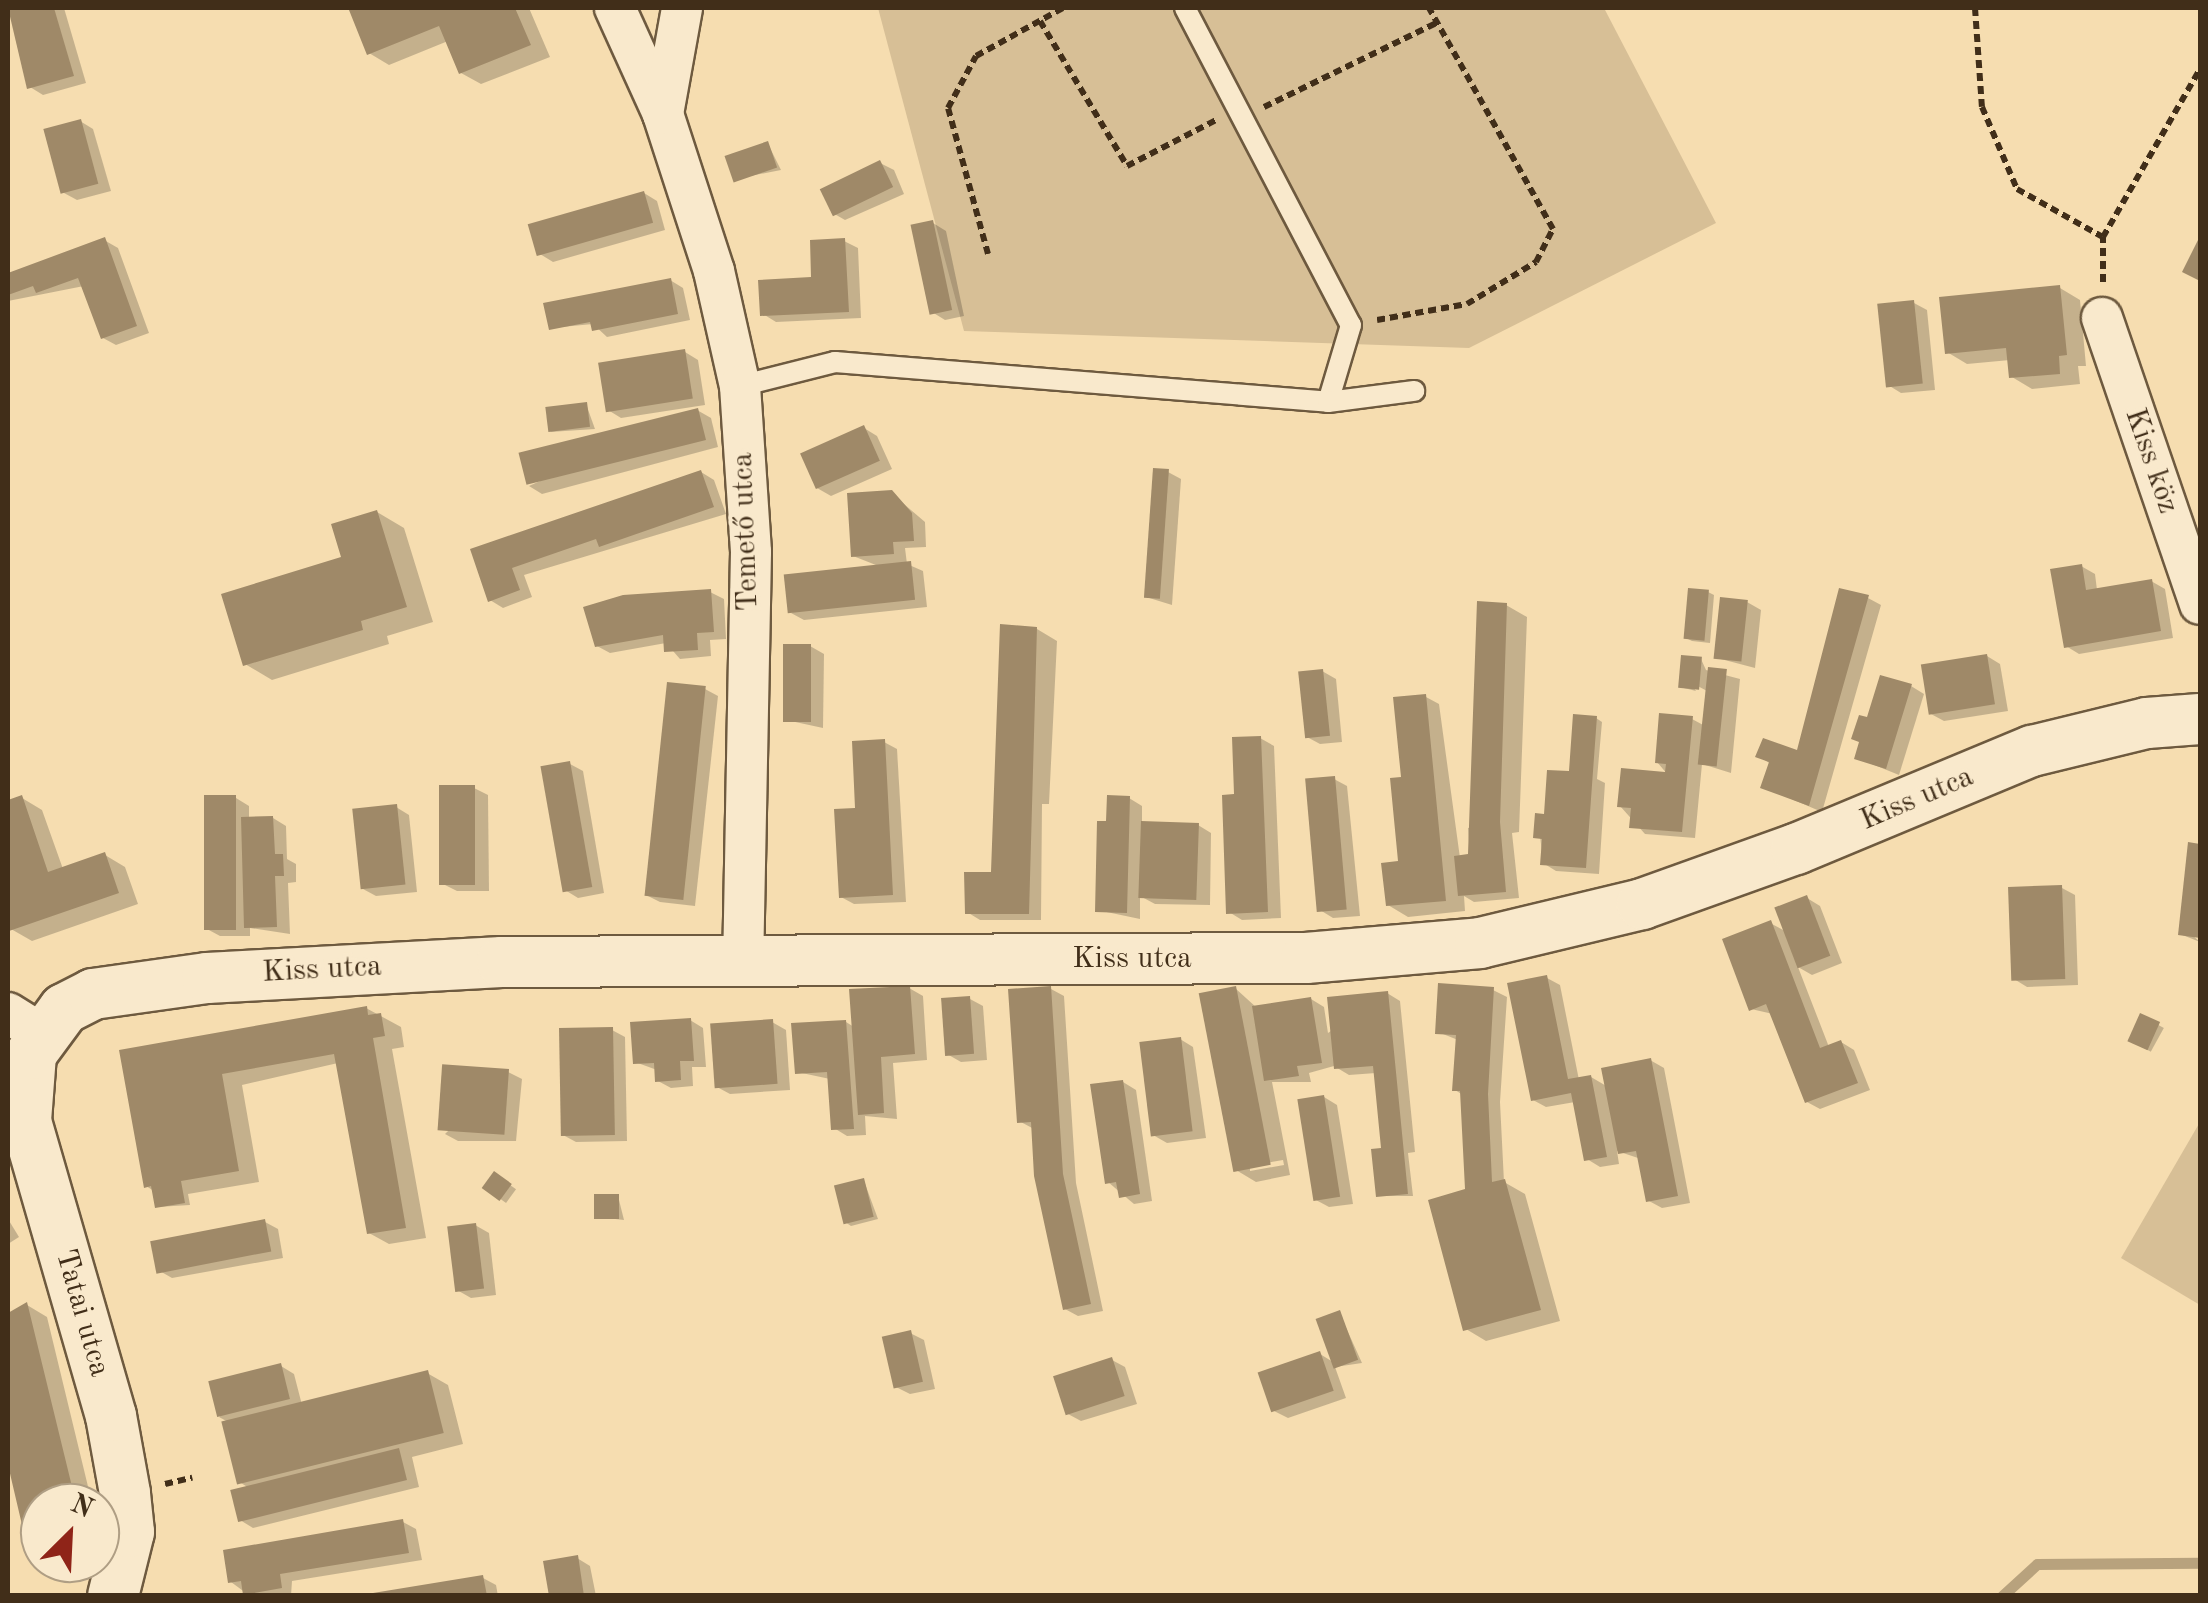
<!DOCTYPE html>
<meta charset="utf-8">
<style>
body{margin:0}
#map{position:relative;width:2208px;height:1603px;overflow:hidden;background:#f6ddb0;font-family:"Old Standard TT",serif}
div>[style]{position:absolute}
.green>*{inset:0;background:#d7bf96}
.shadow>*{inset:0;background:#0003;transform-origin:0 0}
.stream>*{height:11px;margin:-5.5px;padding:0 5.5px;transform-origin:5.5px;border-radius:5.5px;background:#b8a27d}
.building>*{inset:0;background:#9f8968;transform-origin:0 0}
.path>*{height:6px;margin-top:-3px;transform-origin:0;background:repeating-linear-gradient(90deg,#412e19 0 8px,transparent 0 13px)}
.roads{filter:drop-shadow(2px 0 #6e5a3f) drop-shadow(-2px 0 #6e5a3f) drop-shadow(0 2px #6e5a3f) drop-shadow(0 -2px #6e5a3f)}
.service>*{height:20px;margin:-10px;padding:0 10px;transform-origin:10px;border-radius:10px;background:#f9e9cc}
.minor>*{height:40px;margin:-20px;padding:0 20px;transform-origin:20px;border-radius:20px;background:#f9e9cc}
.tertiary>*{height:50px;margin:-25px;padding:0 25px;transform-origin:25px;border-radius:25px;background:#f9e9cc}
span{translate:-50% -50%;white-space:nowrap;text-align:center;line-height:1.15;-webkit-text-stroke:8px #f9e9cc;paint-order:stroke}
.street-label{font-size:30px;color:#412e19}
.frame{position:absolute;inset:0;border:10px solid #412e19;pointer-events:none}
.north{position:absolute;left:20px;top:1483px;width:100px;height:100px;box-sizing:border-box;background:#f9e9cc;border:2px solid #af9e84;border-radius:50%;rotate:24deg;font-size:28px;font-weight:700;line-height:40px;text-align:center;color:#412e19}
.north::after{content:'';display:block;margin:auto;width:35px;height:45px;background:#8f2418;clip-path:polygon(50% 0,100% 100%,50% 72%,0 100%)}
</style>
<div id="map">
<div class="green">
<div style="clip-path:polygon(878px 8px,1604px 8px,1716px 223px,1469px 348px,964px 331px)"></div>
<div style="clip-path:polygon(2200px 1122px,2200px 1305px,2121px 1258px)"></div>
</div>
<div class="shadow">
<div style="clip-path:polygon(8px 8px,64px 8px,86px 83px,43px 95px,30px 87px)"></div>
<div style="clip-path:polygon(363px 8px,529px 8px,550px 57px,481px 84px,461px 73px,448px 41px,389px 65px,369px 53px,352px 12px)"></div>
<div style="clip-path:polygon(80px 121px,93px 129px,111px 191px,77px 200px,64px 193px)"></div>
<div style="clip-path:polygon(768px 144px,781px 170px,734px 179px)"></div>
<div style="clip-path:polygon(880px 163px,894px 170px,904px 194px,845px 220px,831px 212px)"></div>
<div style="clip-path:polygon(644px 193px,657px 201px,665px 230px,553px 262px,540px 254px)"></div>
<div style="clip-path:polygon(933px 223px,946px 231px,964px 316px,945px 320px,932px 312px)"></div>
<div style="clip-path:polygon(104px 240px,118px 248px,149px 333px,116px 345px,103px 338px,84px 286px,8px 301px,8px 275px)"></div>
<div style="clip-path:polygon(844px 241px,858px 248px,861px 318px,776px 322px,763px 314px,814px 280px)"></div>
<div style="clip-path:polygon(670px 280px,683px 288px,690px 320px,607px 337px,593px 324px,551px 328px)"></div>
<div style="clip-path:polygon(2060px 288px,2080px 300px,2086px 366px,2078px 366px,2080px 384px,2032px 389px,2012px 377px,2010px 360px,1967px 364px,1947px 352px)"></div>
<div style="clip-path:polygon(1914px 303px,1927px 310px,1935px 390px,1901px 393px,1888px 385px)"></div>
<div style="clip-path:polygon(685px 352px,698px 360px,705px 405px,621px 418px,608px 410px)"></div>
<div style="clip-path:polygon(586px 404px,595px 429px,550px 432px)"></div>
<div style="clip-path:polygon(697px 410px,711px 418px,718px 447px,542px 494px,529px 486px)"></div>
<div style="clip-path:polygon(864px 428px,877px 436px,892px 469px,831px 496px,817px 488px)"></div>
<div style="clip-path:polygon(701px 472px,714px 480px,726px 514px,524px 575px,532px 597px,503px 608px,490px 600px,473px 550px)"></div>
<div style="clip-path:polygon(1168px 472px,1181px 479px,1172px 605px,1146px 597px)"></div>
<div style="clip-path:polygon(891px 493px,925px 522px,926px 547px,905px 548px,907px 564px,923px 571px,927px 607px,804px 620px,791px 613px,881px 567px,853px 556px)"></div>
<div style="clip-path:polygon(377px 512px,404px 528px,433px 622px,387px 636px,389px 644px,272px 680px,245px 664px,344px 559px)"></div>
<div style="clip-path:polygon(2081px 566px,2095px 574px,2097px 590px,2151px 581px,2165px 589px,2173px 638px,2079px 654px,2066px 646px)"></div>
<div style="clip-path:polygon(710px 592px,724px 599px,726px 639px,710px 640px,711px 656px,680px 659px,666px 643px,610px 653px,597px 646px)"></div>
<div style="clip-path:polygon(1708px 592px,1714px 595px,1710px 643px,1692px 641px,1686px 638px)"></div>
<div style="clip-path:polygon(1868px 598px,1881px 605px,1822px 812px,1763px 787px,1771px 764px,1758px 756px,1798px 753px)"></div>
<div style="clip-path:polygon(1747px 602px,1761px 610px,1755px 668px,1717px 658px)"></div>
<div style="clip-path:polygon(1506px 605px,1527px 617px,1519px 832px,1512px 833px,1519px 898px,1474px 902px,1464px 896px,1465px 911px,1408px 917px,1388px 905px,1401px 864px,1426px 697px,1439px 704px,1460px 858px,1470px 857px,1468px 828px,1477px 827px)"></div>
<div style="clip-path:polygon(1002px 627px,1037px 629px,1057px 641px,1049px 804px,1042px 804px,1041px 920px,980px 920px,967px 912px,993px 874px)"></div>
<div style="clip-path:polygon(810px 646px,824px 654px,823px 728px,786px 720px)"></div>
<div style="clip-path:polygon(1987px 656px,2000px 664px,2008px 711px,1944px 721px,1931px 714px)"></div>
<div style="clip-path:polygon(1701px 659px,1706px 670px,1740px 679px,1731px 773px,1702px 764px,1695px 838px,1645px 834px,1620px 806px,1668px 775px,1657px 762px,1692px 719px,1705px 726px,1709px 692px,1690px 682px,1696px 691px,1680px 687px)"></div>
<div style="clip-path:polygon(1322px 671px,1336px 679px,1342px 742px,1320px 744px,1307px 737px)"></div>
<div style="clip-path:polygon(1911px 686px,1924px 694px,1899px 775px,1857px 758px,1869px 720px)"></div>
<div style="clip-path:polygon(705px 689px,718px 696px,695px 906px,660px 902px,646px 895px)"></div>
<div style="clip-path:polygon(1596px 718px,1602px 722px,1597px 779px,1605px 783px,1599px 874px,1556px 871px,1543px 863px,1538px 816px,1546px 816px)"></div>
<div style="clip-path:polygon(1260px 738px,1274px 746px,1281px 918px,1242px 920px,1229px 912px,1237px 797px)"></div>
<div style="clip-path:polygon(884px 742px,897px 749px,906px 902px,854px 904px,841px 897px,858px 810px)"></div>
<div style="clip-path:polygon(570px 764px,583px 771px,604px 893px,578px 898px,565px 890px)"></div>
<div style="clip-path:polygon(1334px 779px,1347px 786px,1360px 916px,1333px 918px,1320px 910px)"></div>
<div style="clip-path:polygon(474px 788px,488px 795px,489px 891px,457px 891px,443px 884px)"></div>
<div style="clip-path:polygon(22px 798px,42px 810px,63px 869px,105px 855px,125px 867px,138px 904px,32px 941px,11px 929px,8px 803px)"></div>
<div style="clip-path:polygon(236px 798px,249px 806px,249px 819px,273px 818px,286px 826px,287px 859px,296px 864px,296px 882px,288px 883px,290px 934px,250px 928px,250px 936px,220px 936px,207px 929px)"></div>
<div style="clip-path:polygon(1129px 798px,1142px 806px,1142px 824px,1198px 825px,1211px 833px,1210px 905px,1155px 904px,1140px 896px,1140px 919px,1097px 910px,1108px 824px)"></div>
<div style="clip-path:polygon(396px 807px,409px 815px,417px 892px,376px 896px,363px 889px)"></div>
<div style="clip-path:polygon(2190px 845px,2200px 846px,2200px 935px,2191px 934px,2200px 942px,2180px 934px)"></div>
<div style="clip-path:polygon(2062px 888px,2075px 895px,2078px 985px,2027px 987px,2014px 979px)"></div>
<div style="clip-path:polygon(1807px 898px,1820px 906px,1842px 963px,1812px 975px,1798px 967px,1829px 1047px,1841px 1042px,1854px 1050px,1870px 1090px,1820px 1109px,1807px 1102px,1773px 1014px,1751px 1009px,1770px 923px,1785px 931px)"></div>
<div style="clip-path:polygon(1547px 978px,1560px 985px,1579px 1080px,1591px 1077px,1608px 1087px,1650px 1060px,1664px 1068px,1690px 1203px,1662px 1208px,1649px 1201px,1641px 1159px,1617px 1151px,1619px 1164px,1600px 1167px,1587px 1159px,1575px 1102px,1546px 1107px,1533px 1100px)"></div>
<div style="clip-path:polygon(909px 988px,923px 996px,927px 1060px,893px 1063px,897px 1119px,865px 1116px,866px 1135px,847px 1136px,834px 1128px,830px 1079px,797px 1072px,846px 1022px,854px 1027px)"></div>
<div style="clip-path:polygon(evenodd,1235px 988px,1257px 1008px,1311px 999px,1324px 1007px,1328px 1033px,1387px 993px,1400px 1001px,1415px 1152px,1408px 1153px,1413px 1196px,1379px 1196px,1390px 1150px,1376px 1073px,1349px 1075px,1334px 1066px,1309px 1073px,1311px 1082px,1272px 1082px,1290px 1175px,1256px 1182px,1236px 1170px,1235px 988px,1283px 1160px,1284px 1165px,1250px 1171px,1250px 1166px,1283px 1160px)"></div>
<div style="clip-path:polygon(1051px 989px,1064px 996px,1076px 1183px,1103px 1311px,1078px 1316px,1065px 1309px,1034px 1129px,1019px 1121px)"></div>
<div style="clip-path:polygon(1493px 990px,1507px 997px,1500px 1102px,1504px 1182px,1525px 1194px,1560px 1321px,1486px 1341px,1466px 1329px,1473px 1191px,1463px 1095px,1455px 1090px,1458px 1040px,1438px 1032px)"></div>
<div style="clip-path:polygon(970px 999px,983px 1006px,987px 1060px,961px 1062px,947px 1054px)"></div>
<div style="clip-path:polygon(366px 1008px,401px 1027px,404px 1047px,392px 1049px,426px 1238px,389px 1244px,369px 1233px,338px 1063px,242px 1085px,259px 1182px,188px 1194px,190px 1205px,157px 1207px,154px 1191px,146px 1186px,121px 1052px)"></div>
<div style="left:2142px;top:1016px;width:25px;height:27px;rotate:29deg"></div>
<div style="clip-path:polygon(690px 1020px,703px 1028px,706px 1067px,692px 1067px,693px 1086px,671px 1088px,658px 1081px,657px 1070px,635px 1062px)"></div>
<div style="clip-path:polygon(772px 1022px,786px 1030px,790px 1090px,730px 1094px,717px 1087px)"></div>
<div style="clip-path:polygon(612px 1030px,625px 1037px,627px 1141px,576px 1142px,563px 1135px)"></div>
<div style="clip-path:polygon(1180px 1039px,1193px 1047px,1206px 1138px,1167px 1143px,1153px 1135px)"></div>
<div style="clip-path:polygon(508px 1072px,522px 1079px,516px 1141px,458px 1141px,445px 1134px)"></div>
<div style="clip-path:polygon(1123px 1082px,1136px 1090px,1152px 1201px,1134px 1204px,1108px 1182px)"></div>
<div style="clip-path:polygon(1324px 1097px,1337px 1105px,1353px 1204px,1329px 1207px,1316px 1200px)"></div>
<div style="left:495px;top:1174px;width:26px;height:17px;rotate:36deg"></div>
<div style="clip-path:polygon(864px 1181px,878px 1219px,851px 1226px,845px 1222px)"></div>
<div style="clip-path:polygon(618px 1196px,624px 1220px,597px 1217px)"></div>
<div style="clip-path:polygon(8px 1219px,19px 1237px,8px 1244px)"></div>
<div style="clip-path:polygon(265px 1222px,278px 1229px,283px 1258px,172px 1278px,158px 1270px)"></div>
<div style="clip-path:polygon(475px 1225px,489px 1233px,496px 1295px,471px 1298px,457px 1290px)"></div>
<div style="clip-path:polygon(27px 1305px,47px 1317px,92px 1503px,40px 1503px,40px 1547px,29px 1540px,8px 1455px,8px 1316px)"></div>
<div style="clip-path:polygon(1339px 1312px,1362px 1363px,1335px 1367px,1346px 1398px,1288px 1418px,1274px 1411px,1320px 1354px,1333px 1362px)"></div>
<div style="clip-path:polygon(910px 1333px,924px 1340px,935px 1389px,910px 1394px,896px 1387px)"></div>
<div style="clip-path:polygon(1112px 1360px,1125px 1367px,1137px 1404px,1081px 1421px,1068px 1414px)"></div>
<div style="clip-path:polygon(281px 1366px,294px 1374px,302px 1405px,427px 1373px,448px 1385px,463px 1444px,412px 1457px,419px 1487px,253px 1528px,240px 1520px,249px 1488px,241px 1483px,230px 1423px,219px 1417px)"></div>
<div style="clip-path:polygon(403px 1522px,416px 1529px,422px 1560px,292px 1581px,291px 1596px,250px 1596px,231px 1582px)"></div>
<div style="clip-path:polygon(577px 1558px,590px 1566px,596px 1596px,551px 1596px)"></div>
<div style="clip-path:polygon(483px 1578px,496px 1585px,498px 1596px,374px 1596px)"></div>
</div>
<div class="stream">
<div style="left:2002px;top:1596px;width:47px;rotate:-42.4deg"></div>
<div style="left:2037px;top:1564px;width:163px;rotate:-0.4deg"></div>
</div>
<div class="building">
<div style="clip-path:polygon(8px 8px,54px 8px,74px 76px,27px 89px)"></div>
<div style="clip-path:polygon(356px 8px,515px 8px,531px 45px,459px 74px,439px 26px,367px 55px,349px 10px)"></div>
<div style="left:81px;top:119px;width:67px;height:39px;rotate:75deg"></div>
<div style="left:768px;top:141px;width:28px;height:46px;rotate:71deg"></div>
<div style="left:880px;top:160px;width:30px;height:67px;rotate:64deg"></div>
<div style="left:644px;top:191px;width:33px;height:121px;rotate:74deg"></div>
<div style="left:933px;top:220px;width:92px;height:23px;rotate:78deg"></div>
<div style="clip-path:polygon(2200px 236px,2200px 281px,2182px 272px)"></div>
<div style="clip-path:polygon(105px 237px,137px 326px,101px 339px,78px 278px,36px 293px,33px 286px,8px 295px,8px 273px)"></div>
<div style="clip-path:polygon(845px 238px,849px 312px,760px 316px,758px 280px,811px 277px,810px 240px)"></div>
<div style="clip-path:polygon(671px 278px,678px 314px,592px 331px,590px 322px,549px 330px,543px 303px)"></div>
<div style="clip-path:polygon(2060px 285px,2067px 355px,2059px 356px,2060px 374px,2009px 378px,2006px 348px,1945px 354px,1939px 297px)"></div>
<div style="left:1914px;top:300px;width:84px;height:37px;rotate:84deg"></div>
<div style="left:685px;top:349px;width:50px;height:88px;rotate:81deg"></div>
<div style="left:587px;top:402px;width:25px;height:42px;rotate:83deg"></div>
<div style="left:698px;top:408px;width:33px;height:185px;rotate:76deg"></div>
<div style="left:864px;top:425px;width:39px;height:70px;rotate:66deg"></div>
<div style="left:1153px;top:468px;width:16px;height:130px;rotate:4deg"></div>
<div style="clip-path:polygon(701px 470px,714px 507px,599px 547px,596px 539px,512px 568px,520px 590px,488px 602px,470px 549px)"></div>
<div style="clip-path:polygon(892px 490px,912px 513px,914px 541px,893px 542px,894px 554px,851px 557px,847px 493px)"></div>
<div style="clip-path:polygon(377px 510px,407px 607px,361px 621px,363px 630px,243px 666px,221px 594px,341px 557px,331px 524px)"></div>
<div style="left:911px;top:561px;width:39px;height:128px;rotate:84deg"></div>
<div style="clip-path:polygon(2082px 564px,2086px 590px,2152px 579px,2161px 631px,2064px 648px,2050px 569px)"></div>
<div style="left:1688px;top:588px;width:21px;height:51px;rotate:5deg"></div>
<div style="clip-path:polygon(1839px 588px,1869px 595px,1809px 806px,1760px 788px,1769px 762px,1755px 757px,1763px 738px,1797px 750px)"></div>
<div style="clip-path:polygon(711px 589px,714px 632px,697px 633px,698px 650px,664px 652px,663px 635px,595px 647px,583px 607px,623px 595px)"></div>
<div style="left:1720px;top:597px;width:28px;height:62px;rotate:6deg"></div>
<div style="clip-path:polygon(1477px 601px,1507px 603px,1500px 822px,1506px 892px,1458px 896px,1454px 856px,1468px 854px)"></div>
<div style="clip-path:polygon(1000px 624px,1037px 627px,1029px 914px,965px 914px,964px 872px,991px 872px)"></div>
<div style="left:783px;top:644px;width:28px;height:78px"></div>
<div style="left:1987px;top:654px;width:51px;height:67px;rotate:81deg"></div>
<div style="left:1681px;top:655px;width:21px;height:33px;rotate:5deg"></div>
<div style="left:1708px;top:667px;width:19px;height:98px;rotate:6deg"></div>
<div style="left:1323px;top:669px;width:67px;height:25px;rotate:84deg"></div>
<div style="clip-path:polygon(1880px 675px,1912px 684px,1886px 769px,1854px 759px,1859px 742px,1851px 739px,1859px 715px,1867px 717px)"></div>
<div style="left:667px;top:682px;width:39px;height:215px;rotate:6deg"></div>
<div style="clip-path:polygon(1426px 694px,1446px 901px,1386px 906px,1381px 863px,1398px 861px,1390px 778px,1401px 777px,1393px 697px)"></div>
<div style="clip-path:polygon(1659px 713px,1693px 716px,1682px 832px,1629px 828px,1631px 808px,1617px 807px,1621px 768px,1665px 772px,1666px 764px,1655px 763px)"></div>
<div style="clip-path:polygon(1573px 714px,1597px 716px,1586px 868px,1540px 865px,1542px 839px,1533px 838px,1535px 813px,1544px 814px,1547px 770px,1569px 771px)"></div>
<div style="clip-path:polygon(1261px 736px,1268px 912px,1226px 914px,1222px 795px,1234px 794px,1232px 737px)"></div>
<div style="clip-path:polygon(885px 739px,893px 895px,839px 898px,834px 809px,855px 808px,852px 741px)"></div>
<div style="left:570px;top:761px;width:128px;height:30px;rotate:80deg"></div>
<div style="left:1335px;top:776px;width:134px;height:30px;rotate:85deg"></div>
<div style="left:439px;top:785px;width:36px;height:100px"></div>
<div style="clip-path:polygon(22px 795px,48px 872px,105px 852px,119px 893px,9px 931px,8px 800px)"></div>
<div style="left:204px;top:795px;width:32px;height:135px"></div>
<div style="clip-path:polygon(1107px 795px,1130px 796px,1127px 913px,1095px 912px,1097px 821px,1106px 821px)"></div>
<div style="left:397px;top:804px;width:81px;height:45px;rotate:84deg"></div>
<div style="clip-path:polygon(273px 816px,275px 854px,283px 854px,284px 876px,275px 876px,277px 927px,244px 928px,241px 817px)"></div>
<div style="left:1141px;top:821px;width:58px;height:77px;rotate:2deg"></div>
<div style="clip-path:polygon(2188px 842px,2200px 844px,2200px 938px,2178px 935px)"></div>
<div style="left:2062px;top:885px;width:94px;height:54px;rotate:88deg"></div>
<div style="left:1807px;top:895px;width:65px;height:35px;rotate:69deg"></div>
<div style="clip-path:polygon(1771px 920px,1820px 1048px,1841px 1040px,1858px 1083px,1805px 1103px,1766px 1004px,1749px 1011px,1722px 939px)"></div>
<div style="clip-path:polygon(1547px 975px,1568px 1079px,1591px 1075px,1607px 1157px,1584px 1161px,1571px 1093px,1531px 1101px,1507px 983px)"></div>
<div style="clip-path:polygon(1438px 983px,1494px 987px,1488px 1094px,1492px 1182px,1505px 1179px,1541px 1310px,1463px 1331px,1428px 1200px,1465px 1189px,1460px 1091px,1452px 1091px,1456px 1035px,1435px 1034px)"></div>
<div style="clip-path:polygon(910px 986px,915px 1054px,881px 1057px,884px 1113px,858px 1115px,849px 989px)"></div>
<div style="clip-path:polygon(1051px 986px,1063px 1174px,1091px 1304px,1063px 1310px,1034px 1176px,1031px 1122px,1017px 1123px,1008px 989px)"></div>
<div style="left:1236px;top:986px;width:182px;height:38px;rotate:79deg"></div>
<div style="clip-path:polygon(1388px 991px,1408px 1194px,1376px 1197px,1371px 1149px,1381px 1148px,1373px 1066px,1334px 1069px,1327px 997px)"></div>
<div style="left:970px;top:996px;width:58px;height:29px;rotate:86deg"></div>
<div style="clip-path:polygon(1311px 997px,1322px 1063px,1297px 1066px,1299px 1076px,1264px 1081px,1252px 1006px)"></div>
<div style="clip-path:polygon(367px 1006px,368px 1015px,381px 1013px,385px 1036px,373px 1038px,406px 1228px,367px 1234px,334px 1054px,222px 1074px,239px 1171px,181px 1181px,185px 1203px,155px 1208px,151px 1186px,144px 1188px,119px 1050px)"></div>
<div style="left:2140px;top:1013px;width:22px;height:31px;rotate:24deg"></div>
<div style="clip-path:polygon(691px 1018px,694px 1061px,680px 1061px,681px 1080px,655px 1082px,654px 1063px,633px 1064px,630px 1022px)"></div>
<div style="left:773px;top:1019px;width:65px;height:63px;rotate:86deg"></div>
<div style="clip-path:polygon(846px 1020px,854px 1129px,831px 1130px,827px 1072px,795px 1074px,791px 1023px)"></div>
<div style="left:613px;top:1027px;width:108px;height:54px;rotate:89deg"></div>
<div style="left:1181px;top:1037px;width:95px;height:42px;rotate:83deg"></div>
<div style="clip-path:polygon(1651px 1058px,1678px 1196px,1646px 1202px,1636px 1151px,1618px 1154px,1601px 1068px)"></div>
<div style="left:509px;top:1069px;width:66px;height:67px;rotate:94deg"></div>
<div style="clip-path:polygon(1123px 1080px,1140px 1194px,1119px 1198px,1116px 1182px,1105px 1184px,1090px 1084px)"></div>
<div style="left:1324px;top:1095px;width:103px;height:27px;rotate:81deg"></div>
<div style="left:494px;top:1171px;width:22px;height:21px;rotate:36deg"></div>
<div style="left:864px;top:1178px;width:40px;height:31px;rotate:76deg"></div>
<div style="left:594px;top:1194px;width:25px;height:25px"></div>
<div style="left:265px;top:1219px;width:33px;height:117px;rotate:79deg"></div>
<div style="left:476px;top:1223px;width:66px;height:29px;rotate:83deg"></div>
<div style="clip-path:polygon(27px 1302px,76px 1503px,40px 1503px,40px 1538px,26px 1542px,8px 1465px,8px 1313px)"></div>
<div style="left:1340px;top:1310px;width:53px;height:26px;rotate:70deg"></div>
<div style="left:911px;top:1330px;width:53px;height:30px;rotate:77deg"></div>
<div style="left:1320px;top:1351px;width:42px;height:66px;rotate:71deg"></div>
<div style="left:1112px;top:1357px;width:41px;height:62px;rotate:72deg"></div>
<div style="left:281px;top:1363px;width:37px;height:75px;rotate:76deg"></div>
<div style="left:428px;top:1370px;width:65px;height:213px;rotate:76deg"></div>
<div style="left:399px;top:1448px;width:33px;height:174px;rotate:76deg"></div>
<div style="clip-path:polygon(403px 1519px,409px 1553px,280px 1574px,282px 1588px,243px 1595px,241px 1581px,228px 1583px,223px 1550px)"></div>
<div style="clip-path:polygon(578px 1555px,584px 1596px,549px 1596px,543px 1561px)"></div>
<div style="clip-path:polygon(483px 1575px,487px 1596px,373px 1596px,373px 1593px)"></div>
</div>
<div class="path">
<div style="left:1975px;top:8px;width:99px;rotate:86deg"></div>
<div style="left:1982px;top:107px;width:89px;rotate:66.9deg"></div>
<div style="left:2017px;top:189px;width:98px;rotate:29.2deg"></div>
<div style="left:1040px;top:21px;width:169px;rotate:59deg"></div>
<div style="left:1127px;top:166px;width:100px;rotate:-27.3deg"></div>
<div style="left:1264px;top:107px;width:194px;rotate:-26deg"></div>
<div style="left:988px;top:254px;width:151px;rotate:-105.3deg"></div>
<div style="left:948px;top:108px;width:59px;rotate:-61.7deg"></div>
<div style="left:976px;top:56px;width:99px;rotate:-28.9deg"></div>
<div style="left:2103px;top:282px;width:45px;rotate:-90deg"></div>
<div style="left:2103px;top:237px;width:194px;rotate:-60deg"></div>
<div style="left:1377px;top:320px;width:91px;rotate:-10.1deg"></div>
<div style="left:1467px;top:304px;width:81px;rotate:-31.3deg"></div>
<div style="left:1536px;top:262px;width:37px;rotate:-63deg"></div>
<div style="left:1553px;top:229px;width:253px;rotate:-119.3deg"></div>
<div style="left:165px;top:1484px;width:28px;rotate:-13deg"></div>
</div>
<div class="roads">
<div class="service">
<div style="left:1185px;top:8px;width:358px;rotate:62.4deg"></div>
<div style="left:1351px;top:325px;width:80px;rotate:106.6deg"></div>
<div style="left:740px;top:386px;width:98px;rotate:-14.2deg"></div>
<div style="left:835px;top:362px;width:495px;rotate:4.6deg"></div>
<div style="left:1328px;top:402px;width:87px;rotate:-7.3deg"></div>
</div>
<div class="minor">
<div style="left:615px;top:8px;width:116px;rotate:65.6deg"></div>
<div style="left:663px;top:114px;width:165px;rotate:72deg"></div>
<div style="left:714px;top:271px;width:118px;rotate:77.3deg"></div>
<div style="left:740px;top:386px;width:166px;rotate:86.2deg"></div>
<div style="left:751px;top:552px;width:410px;rotate:91.1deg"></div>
<div style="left:663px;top:114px;width:108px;rotate:-79.8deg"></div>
<div style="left:2102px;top:318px;width:302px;rotate:71.1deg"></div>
<div style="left:8px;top:1013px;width:40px;rotate:32deg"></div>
</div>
<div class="tertiary">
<div style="left:113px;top:1596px;width:66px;rotate:-76deg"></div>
<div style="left:129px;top:1532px;width:39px;rotate:-96deg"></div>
<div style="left:125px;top:1493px;width:78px;rotate:-100.3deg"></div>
<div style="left:111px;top:1416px;width:307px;rotate:-106.1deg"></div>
<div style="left:26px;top:1121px;width:67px;rotate:-85.7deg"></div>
<div style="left:31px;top:1054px;width:56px;rotate:-53.7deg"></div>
<div style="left:64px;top:1009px;width:33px;rotate:-27deg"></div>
<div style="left:93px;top:994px;width:115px;rotate:-8deg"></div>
<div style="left:207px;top:978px;width:295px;rotate:-3.1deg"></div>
<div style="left:502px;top:962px;width:804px;rotate:-0.29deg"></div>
<div style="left:1306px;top:958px;width:175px;rotate:-4.9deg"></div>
<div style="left:1480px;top:943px;width:167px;rotate:-13.5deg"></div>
<div style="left:1642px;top:904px;width:164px;rotate:-19.7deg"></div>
<div style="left:1796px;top:849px;width:256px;rotate:-22.6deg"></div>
<div style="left:2032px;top:751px;width:118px;rotate:-13.7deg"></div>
<div style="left:2147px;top:723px;width:53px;rotate:-4.3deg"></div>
</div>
</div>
<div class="street-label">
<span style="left:2151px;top:461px;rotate:71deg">Kiss köz</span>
<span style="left:746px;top:532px;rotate:-92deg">Temető utca</span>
<span style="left:1917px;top:799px;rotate:-23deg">Kiss utca</span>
<span style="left:1132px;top:959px">Kiss utca</span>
<span style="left:322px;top:970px;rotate:-3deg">Kiss utca</span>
<span style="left:82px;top:1313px;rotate:74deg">Tatai utca</span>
</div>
<div class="frame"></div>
<div class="north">N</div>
</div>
